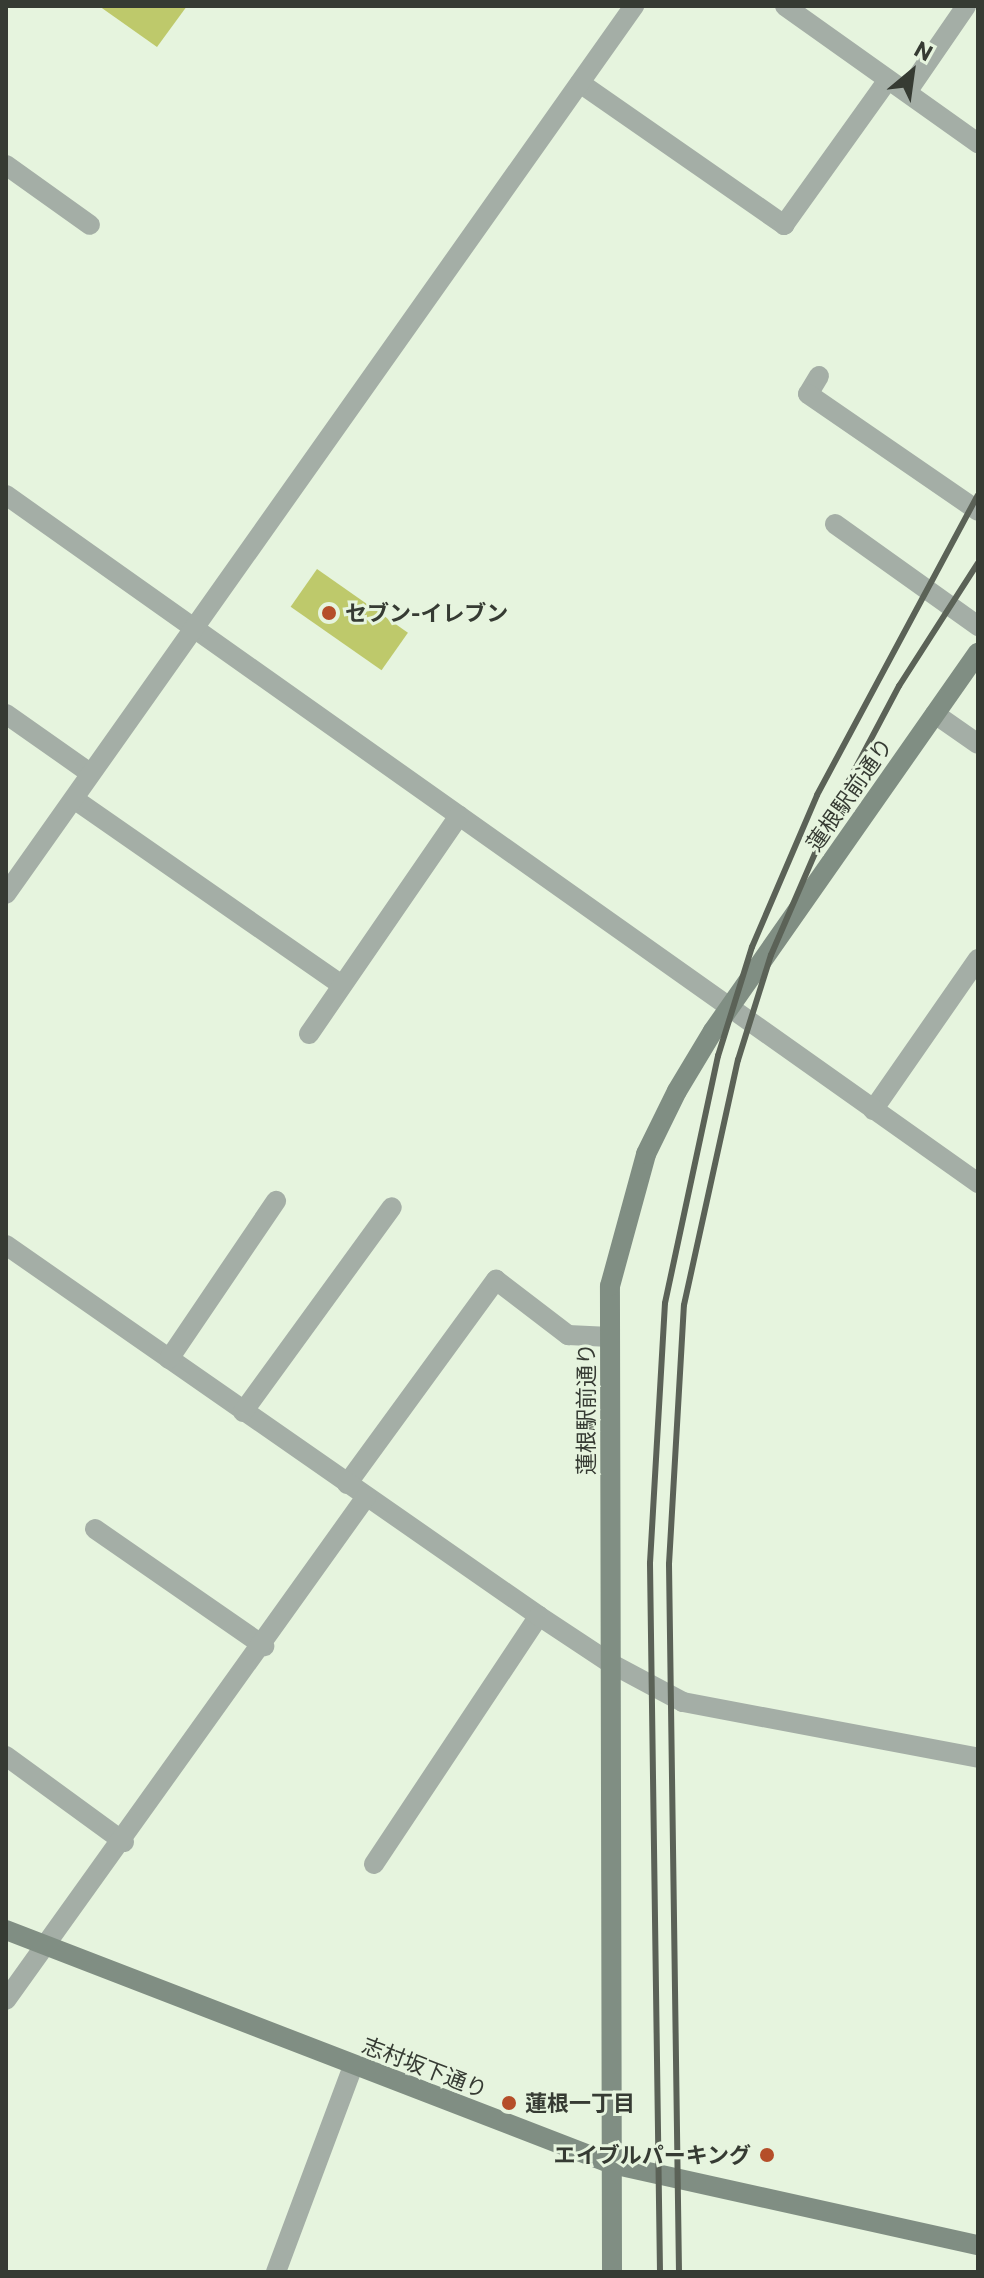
<!DOCTYPE html>
<meta charset="utf-8">
<style>
body{margin:0}
#map{position:relative;width:984px;height:2278px;overflow:hidden;background:#e6f4de;font-family:Commissioner,"Noto Sans JP",sans-serif}
div>[style]{position:absolute}
.building>*{inset:0;background:#bec96b;transform-origin:0 0}
.lane>*{height:20px;margin:-10px;padding:0 10px;transform-origin:10px;border-radius:10px;background:#a4aea6}
.street>*{height:20px;margin:-10px;padding:0 10px;transform-origin:10px;border-radius:10px;background:#a4aea6}
.secondary>*{height:20px;margin:-10px;padding:0 10px;transform-origin:10px;border-radius:10px;background:#808e83}
.rail>*{height:6px;margin:-3px;padding:0 3px;transform-origin:3px;border-radius:3px;background:#5b6257}
.dots>*{width:22px;height:22px;translate:-50% -50%;box-sizing:border-box;border:4px solid #e6f4de;border-radius:50%}
span{translate:-50% -50%;white-space:nowrap;text-align:center;line-height:1.15;-webkit-text-stroke:6px #e6f4de;paint-order:stroke}
.poi-label{font-size:22px;color:#363b33;font-weight:700}
.left{translate:0 -50%;text-align:left}
.right{translate:-100% -50%;text-align:right}
.street-label{font-size:22px;color:#363b33}
.frame{position:absolute;inset:0;border:8px solid #363b33;pointer-events:none}
.north{position:absolute;left:872px;top:32px;width:80px;height:80px;-webkit-text-stroke:6px #e6f4de;paint-order:stroke;rotate:29deg;font-size:22px;font-weight:700;line-height:32px;text-align:center;color:#363b33}
.north::after{content:'';display:block;margin:auto;width:28px;height:36px;background:#363b33;clip-path:polygon(50% 0,100% 100%,50% 72%,0 100%)}
</style>
<div id="map">
<div class="building">
<div style="clip-path:polygon(99px 6px,187px 6px,157px 47px)"></div>
<div style="left:317px;top:569px;width:111px;height:46px;rotate:35deg"></div>
</div>
<div class="lane">
<div style="left:580px;top:83px;width:249px;rotate:34.8deg"></div>
<div style="left:784px;top:225px;width:178px;rotate:-54.4deg"></div>
<div style="left:907px;top:92px;width:104px;rotate:-55.5deg"></div>
<div style="left:6px;top:165px;width:103px;rotate:35.5deg"></div>
<div style="left:819px;top:376px;width:21px;rotate:121deg"></div>
<div style="left:808px;top:394px;width:206px;rotate:34.5deg"></div>
<div style="left:835px;top:524px;width:176px;rotate:35.5deg"></div>
<div style="left:935px;top:714px;width:52px;rotate:34.9deg"></div>
<div style="left:873px;top:1110px;width:184px;rotate:-55.2deg"></div>
<div style="left:347px;top:1484px;width:253px;rotate:-53.9deg"></div>
<div style="left:496px;top:1280px;width:91px;rotate:37.4deg"></div>
<div style="left:568px;top:1335px;width:42px;rotate:2.7deg"></div>
<div style="left:95px;top:1529px;width:206px;rotate:34.7deg"></div>
<div style="left:374px;top:1864px;width:298px;rotate:-56.4deg"></div>
</div>
<div class="street">
<div style="left:785px;top:6px;width:237px;rotate:35.4deg"></div>
<div style="left:6px;top:495px;width:1191px;rotate:35.29deg"></div>
<div style="left:6px;top:714px;width:103px;rotate:35.1deg"></div>
<div style="left:74px;top:799px;width:326px;rotate:34.8deg"></div>
<div style="left:6px;top:894px;width:1088px;rotate:-54.73deg"></div>
<div style="left:309px;top:1034px;width:265px;rotate:-55.5deg"></div>
<div style="left:6px;top:1245px;width:649px;rotate:34.84deg"></div>
<div style="left:539px;top:1616px;width:85px;rotate:33.5deg"></div>
<div style="left:610px;top:1663px;width:83px;rotate:28.1deg"></div>
<div style="left:683px;top:1702px;width:300px;rotate:10.7deg"></div>
<div style="left:169px;top:1359px;width:191px;rotate:-55.9deg"></div>
<div style="left:243px;top:1412px;width:253px;rotate:-54deg"></div>
<div style="left:6px;top:1756px;width:146px;rotate:36.1deg"></div>
<div style="left:6px;top:2000px;width:619px;rotate:-54.41deg"></div>
<div style="left:276px;top:2272px;width:220px;rotate:-69.5deg"></div>
</div>
<div class="secondary">
<div style="left:6px;top:1930px;width:650px;rotate:21.11deg"></div>
<div style="left:612px;top:2164px;width:375px;rotate:12.5deg"></div>
<div style="left:612px;top:2272px;width:986px;rotate:-90.12deg"></div>
<div style="left:610px;top:1286px;width:137px;rotate:-74.7deg"></div>
<div style="left:646px;top:1154px;width:70px;rotate:-63.8deg"></div>
<div style="left:677px;top:1091px;width:70px;rotate:-59deg"></div>
<div style="left:713px;top:1031px;width:462px;rotate:-55deg"></div>
</div>
<div class="rail">
<div style="left:660px;top:2272px;width:709px;rotate:-90.81deg"></div>
<div style="left:650px;top:1563px;width:260px;rotate:-86.7deg"></div>
<div style="left:665px;top:1303px;width:253px;rotate:-77.9deg"></div>
<div style="left:718px;top:1056px;width:114px;rotate:-72.7deg"></div>
<div style="left:752px;top:947px;width:165px;rotate:-66.8deg"></div>
<div style="left:817px;top:795px;width:340px;rotate:-61.8deg"></div>
<div style="left:679px;top:2272px;width:708px;rotate:-90.81deg"></div>
<div style="left:669px;top:1564px;width:259px;rotate:-86.7deg"></div>
<div style="left:684px;top:1305px;width:251px;rotate:-77.6deg"></div>
<div style="left:738px;top:1060px;width:110px;rotate:-72.6deg"></div>
<div style="left:771px;top:955px;width:163px;rotate:-66.6deg"></div>
<div style="left:836px;top:805px;width:135px;rotate:-62.1deg"></div>
<div style="left:899px;top:686px;width:146px;rotate:-57.3deg"></div>
</div>
<div class="dots">
<div style="left:329px;top:613px;background:#b54e29"></div>
<div style="left:509px;top:2103px;background:#b54e29"></div>
<div style="left:767px;top:2155px;background:#b54e29"></div>
</div>
<div class="poi-label">
<span class="left" style="left:345px;top:613px">セブン-イレブン</span>
<span class="left" style="left:525px;top:2103px">蓮根一丁目</span>
<span class="right" style="left:751px;top:2155px">エイブルパーキング</span>
</div>
<div class="street-label">
<span style="left:849px;top:794px;rotate:-55deg">蓮根駅前通り</span>
<span style="left:586px;top:1409px;rotate:-90deg">蓮根駅前通り</span>
<span style="left:425px;top:2067px;rotate:21deg">志村坂下通り</span>
</div>
<div class="frame"></div>
<div class="north">N</div>
</div>
